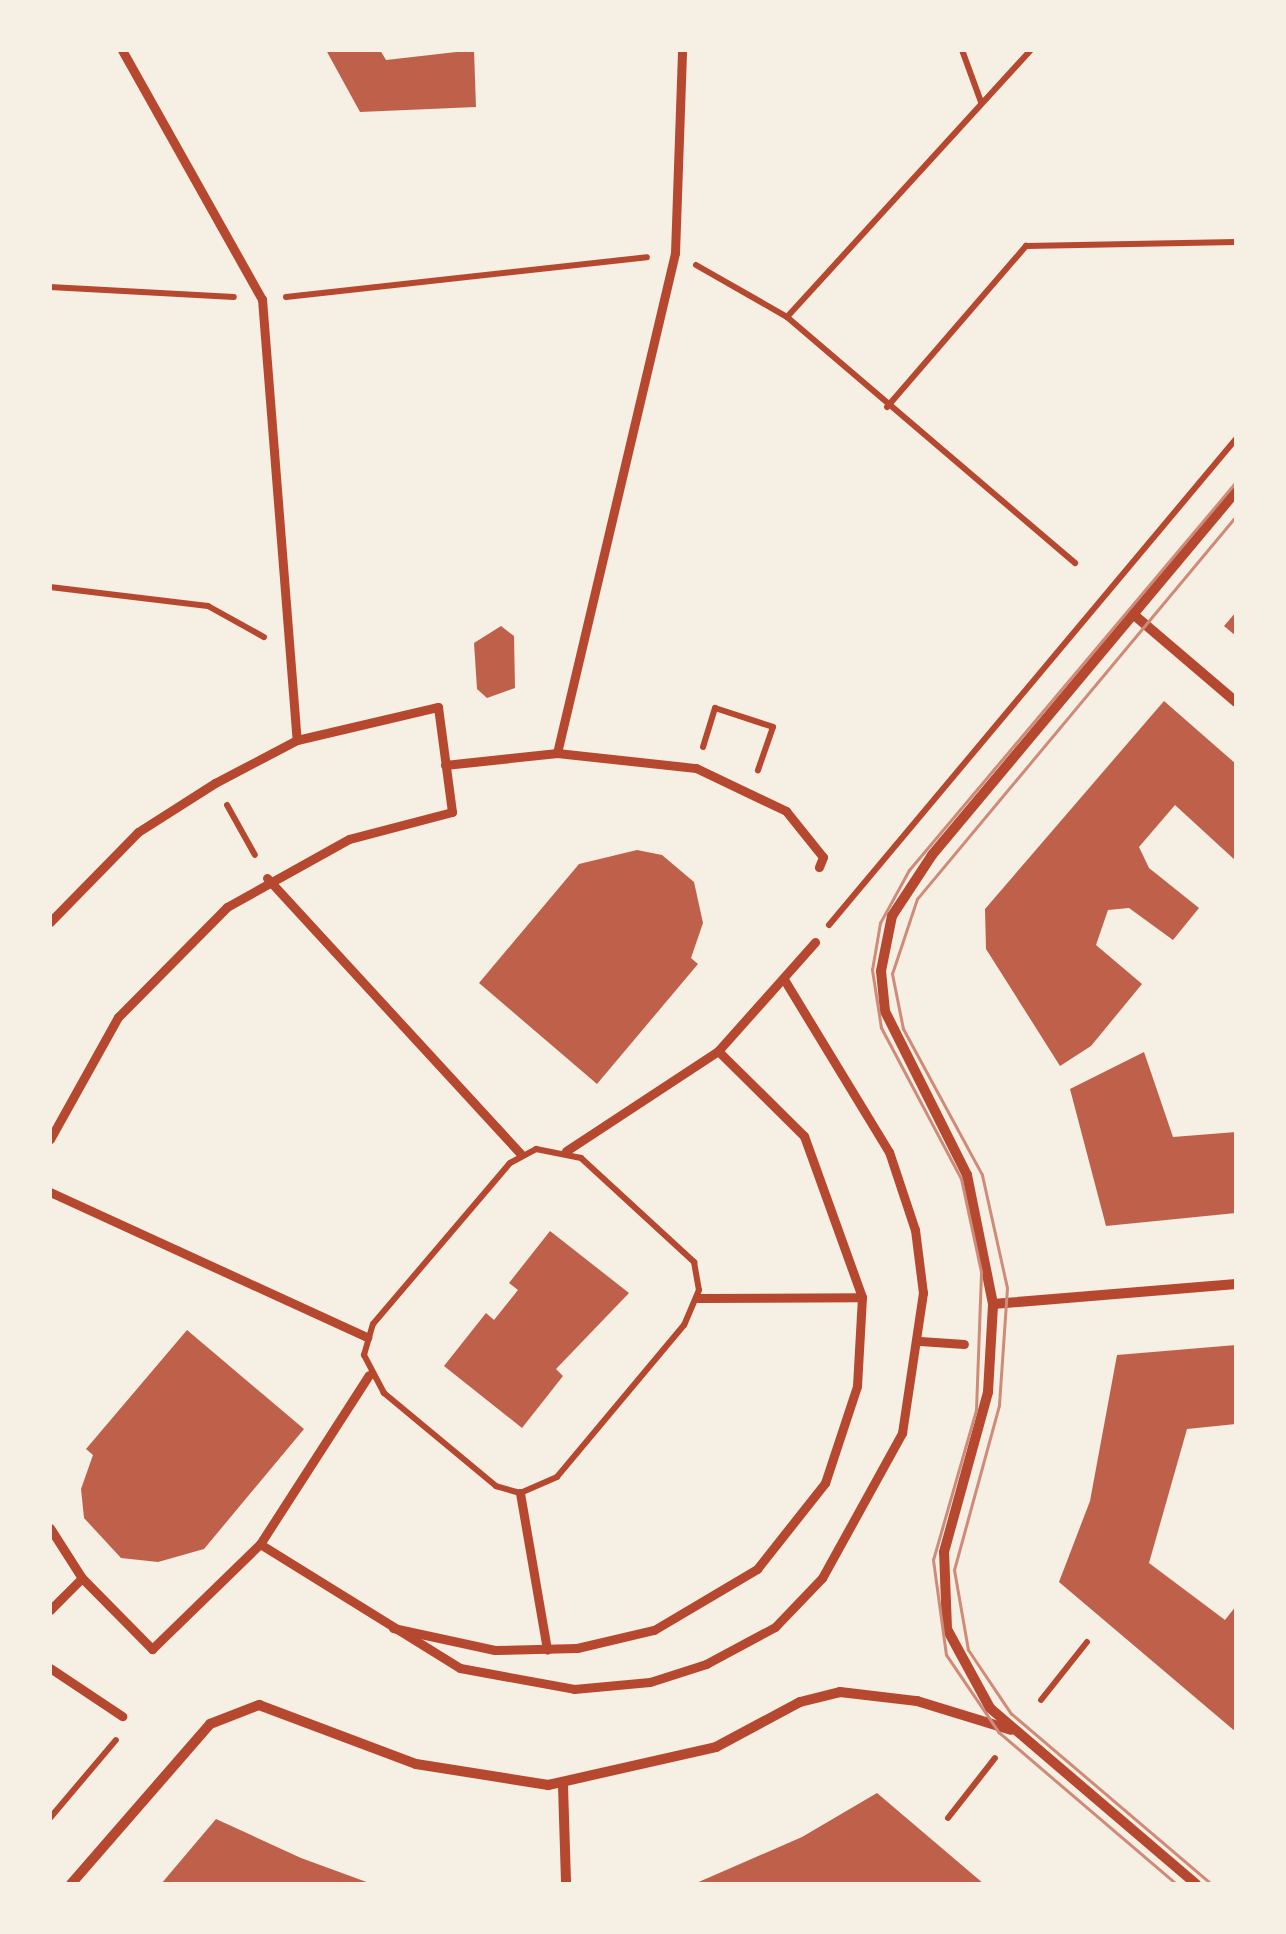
<!DOCTYPE html>
<style>
body{margin:0}
#map{position:relative;width:1286px;height:1934px;overflow:hidden;background:#f6efe4;font-family:"Space Grotesk",sans-serif}
div>[style]{position:absolute}
.building>*{inset:0;background:#bf614a}
.path>*{height:6px;margin:-3px;padding:0 3px;transform-origin:3px;border-radius:3px;background:#b5482f}
.pedestrian>*{height:9px;margin:-4.5px;padding:0 4.5px;transform-origin:4.5px;border-radius:4.5px;background:#b5482f}
.minor>*{height:10px;margin:-5px;padding:0 5px;transform-origin:5px;border-radius:5px;background:#b5482f}
.tram>*{height:2.5px;margin:-1.25px;padding:0 1.25px;transform-origin:1.25px;border-radius:1.25px;background:#cf8b77}
span{translate:-50% -50%;white-space:nowrap;text-align:center;line-height:1.15;-webkit-text-stroke:8px #f6efe4;paint-order:stroke}
.frame{position:absolute;inset:0;border:52px solid #f6efe4;pointer-events:none}
</style>
<div id="map">
<div class="building">
<div style="clip-path:polygon(326px 50px,380px 50px,386px 60px,474px 50px,476px 107px,360px 112px)"></div>
<div style="clip-path:polygon(1236px 612px,1236px 636px,1224px 626px)"></div>
<div style="clip-path:polygon(501px 626px,514px 636px,515px 688px,487px 698px,477px 689px,474px 643px)"></div>
<div style="clip-path:polygon(1164px 701px,1236px 764px,1236px 861px,1175px 805px,1139px 847px,1149px 868px,1199px 908px,1173px 940px,1129px 908px,1108px 910px,1096px 945px,1142px 984px,1091px 1046px,1060px 1066px,986px 949px,985px 909px)"></div>
<div style="clip-path:polygon(637px 850px,662px 855px,694px 882px,703px 923px,691px 958px,698px 964px,597px 1084px,479px 983px,579px 864px)"></div>
<div style="clip-path:polygon(1144px 1052px,1173px 1137px,1236px 1132px,1236px 1213px,1106px 1226px,1070px 1089px)"></div>
<div style="clip-path:polygon(550px 1231px,629px 1293px,556px 1369px,563px 1376px,522px 1428px,444px 1366px,486px 1313px,494px 1320px,518px 1290px,509px 1283px)"></div>
<div style="clip-path:polygon(187px 1330px,304px 1429px,204px 1549px,158px 1562px,121px 1558px,84px 1518px,81px 1489px,93px 1455px,86px 1449px)"></div>
<div style="clip-path:polygon(1236px 1345px,1236px 1424px,1187px 1429px,1149px 1563px,1225px 1620px,1236px 1606px,1236px 1732px,1059px 1582px,1090px 1501px,1117px 1355px)"></div>
<div style="clip-path:polygon(877px 1793px,984px 1884px,694px 1884px,802px 1837px)"></div>
<div style="clip-path:polygon(216px 1819px,301px 1858px,372px 1884px,161px 1884px)"></div>
</div>
<div class="path">
<div style="left:962px;top:50px;width:55px;rotate:69.9deg"></div>
<div style="left:696px;top:265px;width:105px;rotate:29.7deg"></div>
<div style="left:787px;top:317px;width:379px;rotate:40.5deg"></div>
<div style="left:50px;top:287px;width:184px;rotate:3.1deg"></div>
<div style="left:286px;top:297px;width:363px;rotate:-6.3deg"></div>
<div style="left:787px;top:317px;width:362px;rotate:-47.6deg"></div>
<div style="left:887px;top:407px;width:213px;rotate:-49.2deg"></div>
<div style="left:1026px;top:246px;width:210px;rotate:-1.1deg"></div>
<div style="left:50px;top:587px;width:159px;rotate:6.9deg"></div>
<div style="left:208px;top:606px;width:64px;rotate:29deg"></div>
<div style="left:703px;top:747px;width:41px;rotate:-72.9deg"></div>
<div style="left:715px;top:708px;width:61px;rotate:18.1deg"></div>
<div style="left:773px;top:727px;width:46px;rotate:109.2deg"></div>
<div style="left:227px;top:805px;width:57px;rotate:60.8deg"></div>
<div style="left:829px;top:925px;width:634px;rotate:-50.06deg"></div>
<div style="left:536px;top:1149px;width:46px;rotate:11.3deg"></div>
<div style="left:581px;top:1158px;width:154px;rotate:42.6deg"></div>
<div style="left:694px;top:1262px;width:28px;rotate:80deg"></div>
<div style="left:699px;top:1290px;width:38px;rotate:113deg"></div>
<div style="left:684px;top:1325px;width:198px;rotate:129.9deg"></div>
<div style="left:557px;top:1477px;width:40px;rotate:156.6deg"></div>
<div style="left:520px;top:1493px;width:25px;rotate:-164deg"></div>
<div style="left:496px;top:1486px;width:146px;rotate:-140.3deg"></div>
<div style="left:384px;top:1393px;width:43px;rotate:-117.8deg"></div>
<div style="left:364px;top:1355px;width:32px;rotate:-74deg"></div>
<div style="left:373px;top:1324px;width:211px;rotate:-49.6deg"></div>
<div style="left:510px;top:1163px;width:30px;rotate:-28deg"></div>
<div style="left:1041px;top:1700px;width:74px;rotate:-51.6deg"></div>
<div style="left:50px;top:1818px;width:102px;rotate:-49.8deg"></div>
<div style="left:948px;top:1818px;width:76px;rotate:-51.9deg"></div>
</div>
<div class="pedestrian">
<div style="left:122px;top:50px;width:286px;rotate:60.7deg"></div>
<div style="left:262px;top:299px;width:442px;rotate:85.5deg"></div>
<div style="left:557px;top:753px;width:514px;rotate:-76.72deg"></div>
<div style="left:675px;top:253px;width:203px;rotate:-88deg"></div>
<div style="left:445px;top:765px;width:113px;rotate:-6.1deg"></div>
<div style="left:557px;top:753px;width:140px;rotate:6.2deg"></div>
<div style="left:696px;top:768px;width:100px;rotate:25.5deg"></div>
<div style="left:786px;top:811px;width:59px;rotate:51.2deg"></div>
<div style="left:823px;top:857px;width:11px;rotate:112deg"></div>
<div style="left:267px;top:878px;width:375px;rotate:47.4deg"></div>
<div style="left:50px;top:922px;width:126px;rotate:-45.6deg"></div>
<div style="left:138px;top:832px;width:91px;rotate:-32.5deg"></div>
<div style="left:215px;top:783px;width:93px;rotate:-27.7deg"></div>
<div style="left:297px;top:740px;width:145px;rotate:-13.2deg"></div>
<div style="left:438px;top:707px;width:106px;rotate:82.4deg"></div>
<div style="left:452px;top:812px;width:106px;rotate:165.3deg"></div>
<div style="left:349px;top:839px;width:140px;rotate:150.9deg"></div>
<div style="left:227px;top:907px;width:155px;rotate:134.7deg"></div>
<div style="left:118px;top:1017px;width:140px;rotate:119.1deg"></div>
<div style="left:566px;top:1151px;width:182px;rotate:-33.3deg"></div>
<div style="left:718px;top:1051px;width:146px;rotate:-48.3deg"></div>
<div style="left:50px;top:1192px;width:349px;rotate:24.6deg"></div>
<div style="left:698px;top:1298px;width:164px;rotate:-0.3deg"></div>
<div style="left:920px;top:1341px;width:44px;rotate:3.9deg"></div>
<div style="left:520px;top:1493px;width:159px;rotate:80.2deg"></div>
<div style="left:50px;top:1528px;width:59px;rotate:57.4deg"></div>
<div style="left:82px;top:1578px;width:100px;rotate:45.4deg"></div>
<div style="left:152px;top:1649px;width:151px;rotate:-44.2deg"></div>
<div style="left:260px;top:1544px;width:201px;rotate:-57.2deg"></div>
<div style="left:260px;top:1544px;width:235px;rotate:31.8deg"></div>
<div style="left:460px;top:1668px;width:116px;rotate:10.4deg"></div>
<div style="left:574px;top:1689px;width:76px;rotate:-5.3deg"></div>
<div style="left:650px;top:1682px;width:59px;rotate:-17.8deg"></div>
<div style="left:706px;top:1664px;width:78px;rotate:-28.2deg"></div>
<div style="left:775px;top:1627px;width:68px;rotate:-46.2deg"></div>
<div style="left:822px;top:1578px;width:166px;rotate:-61.1deg"></div>
<div style="left:902px;top:1433px;width:142px;rotate:-81.5deg"></div>
<div style="left:923px;top:1293px;width:64px;rotate:-97.2deg"></div>
<div style="left:915px;top:1230px;width:82px;rotate:-108.4deg"></div>
<div style="left:889px;top:1152px;width:202px;rotate:-121.3deg"></div>
<div style="left:50px;top:1610px;width:45px;rotate:-45deg"></div>
<div style="left:393px;top:1628px;width:104px;rotate:12.2deg"></div>
<div style="left:495px;top:1650px;width:82px;rotate:-1.4deg"></div>
<div style="left:577px;top:1648px;width:79px;rotate:-13.2deg"></div>
<div style="left:654px;top:1630px;width:120px;rotate:-30.6deg"></div>
<div style="left:757px;top:1569px;width:110px;rotate:-51.7deg"></div>
<div style="left:825px;top:1483px;width:102px;rotate:-71.7deg"></div>
<div style="left:857px;top:1386px;width:89px;rotate:-86.8deg"></div>
<div style="left:862px;top:1297px;width:171px;rotate:-109.8deg"></div>
<div style="left:804px;top:1136px;width:121px;rotate:-135.3deg"></div>
<div style="left:50px;top:1668px;width:87px;rotate:33.7deg"></div>
</div>
<div class="minor">
<div style="left:1133px;top:614px;width:135px;rotate:40.5deg"></div>
<div style="left:993px;top:1304px;width:244px;rotate:-4.7deg"></div>
<div style="left:563px;top:1786px;width:98px;rotate:88.2deg"></div>
<div style="left:71px;top:1884px;width:212px;rotate:-49deg"></div>
<div style="left:210px;top:1724px;width:53px;rotate:-21.2deg"></div>
<div style="left:259px;top:1705px;width:168px;rotate:20.6deg"></div>
<div style="left:416px;top:1764px;width:134px;rotate:9deg"></div>
<div style="left:548px;top:1785px;width:172px;rotate:-12.7deg"></div>
<div style="left:716px;top:1747px;width:95px;rotate:-28.2deg"></div>
<div style="left:800px;top:1702px;width:41px;rotate:-14deg"></div>
<div style="left:840px;top:1692px;width:78px;rotate:6.7deg"></div>
<div style="left:917px;top:1701px;width:98px;rotate:17.1deg"></div>
<div style="left:1196px;top:1884px;width:271px;rotate:-139.5deg"></div>
<div style="left:990px;top:1708px;width:90px;rotate:-118.6deg"></div>
<div style="left:947px;top:1629px;width:77px;rotate:-92.2deg"></div>
<div style="left:944px;top:1552px;width:166px;rotate:-74.6deg"></div>
<div style="left:988px;top:1392px;width:88px;rotate:-86.7deg"></div>
<div style="left:993px;top:1304px;width:132px;rotate:-101.4deg"></div>
<div style="left:967px;top:1175px;width:183px;rotate:-116.6deg"></div>
<div style="left:885px;top:1011px;width:40px;rotate:-95.7deg"></div>
<div style="left:881px;top:971px;width:56px;rotate:-78.7deg"></div>
<div style="left:892px;top:916px;width:73px;rotate:-56.7deg"></div>
<div style="left:932px;top:855px;width:473px;rotate:-50.1deg"></div>
</div>
<div class="tram">
<div style="left:1176px;top:1884px;width:233px;rotate:-139.5deg"></div>
<div style="left:999px;top:1733px;width:94px;rotate:-124.2deg"></div>
<div style="left:946px;top:1655px;width:96px;rotate:-97.8deg"></div>
<div style="left:933px;top:1560px;width:156px;rotate:-74deg"></div>
<div style="left:976px;top:1410px;width:138px;rotate:-87.9deg"></div>
<div style="left:981px;top:1272px;width:95px;rotate:-102.1deg"></div>
<div style="left:961px;top:1179px;width:171px;rotate:-117.9deg"></div>
<div style="left:881px;top:1028px;width:59px;rotate:-98.8deg"></div>
<div style="left:872px;top:970px;width:48px;rotate:-80.3deg"></div>
<div style="left:880px;top:923px;width:60px;rotate:-61.3deg"></div>
<div style="left:909px;top:870px;width:507px;rotate:-49.88deg"></div>
<div style="left:1211px;top:1884px;width:262px;rotate:-139.6deg"></div>
<div style="left:1011px;top:1714px;width:77px;rotate:-123.9deg"></div>
<div style="left:968px;top:1650px;width:81px;rotate:-99.9deg"></div>
<div style="left:954px;top:1570px;width:171px;rotate:-74.7deg"></div>
<div style="left:999px;top:1405px;width:117px;rotate:-86.1deg"></div>
<div style="left:1007px;top:1288px;width:116px;rotate:-102.5deg"></div>
<div style="left:982px;top:1175px;width:166px;rotate:-118.4deg"></div>
<div style="left:903px;top:1029px;width:56px;rotate:-101.3deg"></div>
<div style="left:892px;top:974px;width:79px;rotate:-71.6deg"></div>
<div style="left:917px;top:899px;width:498px;rotate:-50.2deg"></div>
</div>
<div class="frame"></div>
</div>
